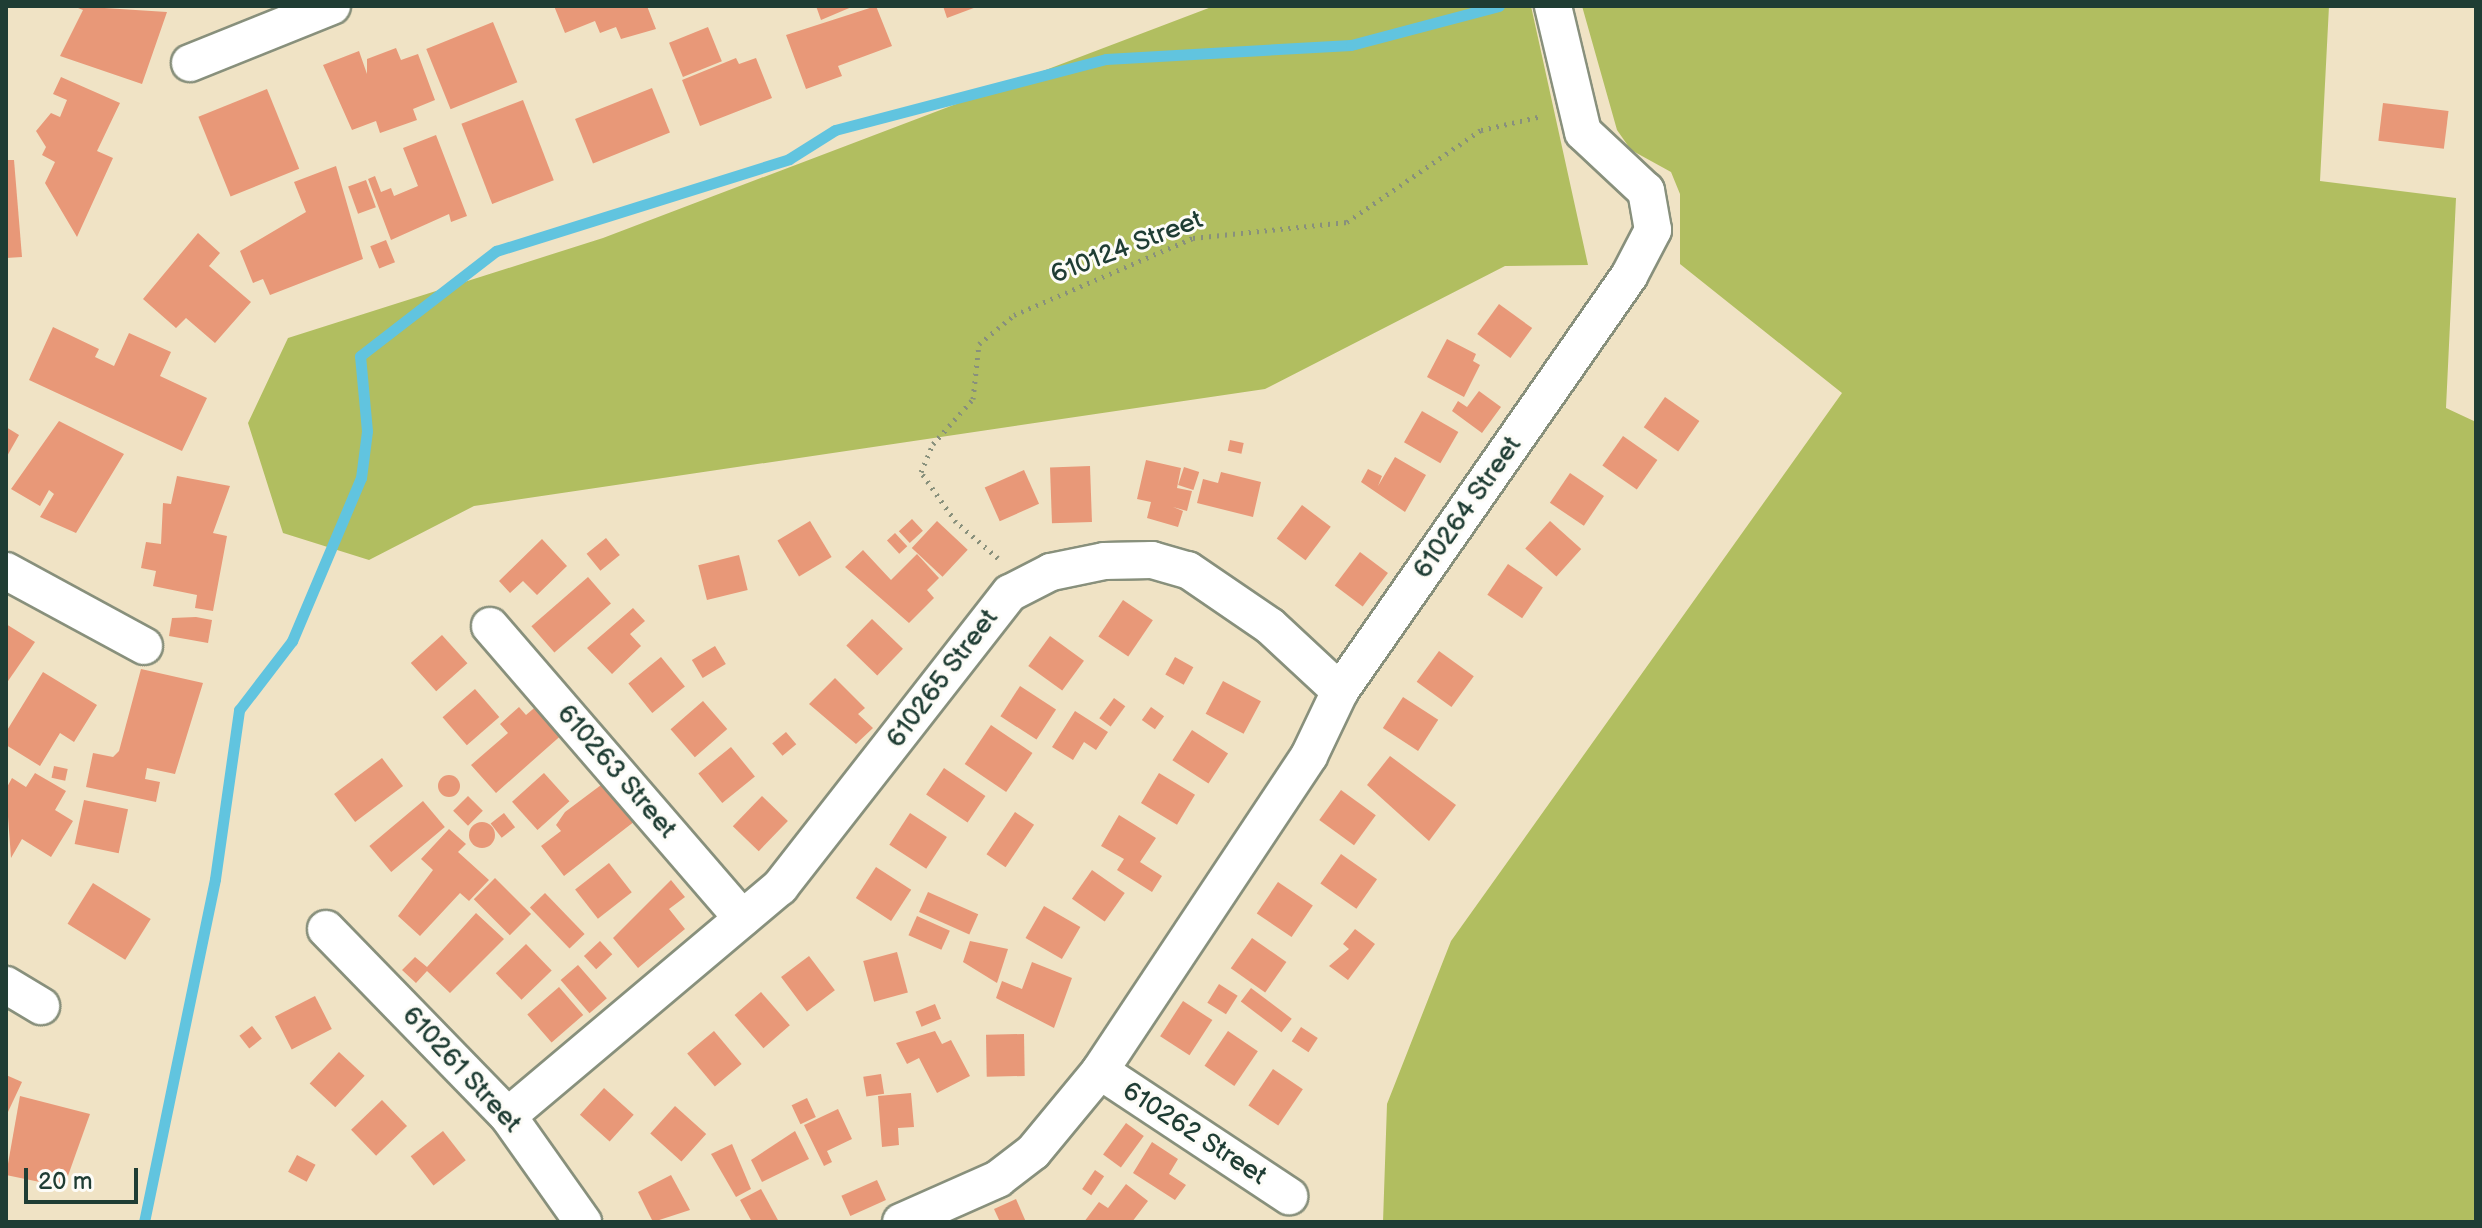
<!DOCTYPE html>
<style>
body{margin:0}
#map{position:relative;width:2482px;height:1228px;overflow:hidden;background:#f0e3c5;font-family:"Balsamiq Sans",sans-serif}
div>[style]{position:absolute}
.green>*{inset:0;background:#b1be60}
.stream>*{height:11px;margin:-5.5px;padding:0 5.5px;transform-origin:5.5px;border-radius:5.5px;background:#61c4df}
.building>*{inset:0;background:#e89878;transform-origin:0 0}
.round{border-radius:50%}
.path>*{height:5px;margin-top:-2.5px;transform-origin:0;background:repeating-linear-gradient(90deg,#88907c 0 2px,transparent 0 8px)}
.roads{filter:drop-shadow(2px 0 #88907c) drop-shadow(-2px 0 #88907c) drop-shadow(0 2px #88907c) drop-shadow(0 -2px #88907c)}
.minor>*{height:36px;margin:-18px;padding:0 18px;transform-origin:18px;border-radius:18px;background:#fff}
span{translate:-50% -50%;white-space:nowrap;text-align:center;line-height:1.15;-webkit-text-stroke:6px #fdfcf7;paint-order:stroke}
.street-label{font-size:26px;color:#1f3d34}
.frame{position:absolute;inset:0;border:8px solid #1f3d34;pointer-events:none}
.scale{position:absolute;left:24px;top:1168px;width:114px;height:36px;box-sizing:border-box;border:4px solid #1f3d34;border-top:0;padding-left:10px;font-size:24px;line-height:28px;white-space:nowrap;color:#1f3d34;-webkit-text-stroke:6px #fdfcf7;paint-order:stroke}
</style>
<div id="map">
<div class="green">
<div style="clip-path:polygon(1214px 6px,1531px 6px,1588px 265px,1505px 266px,1265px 389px,474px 506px,369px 560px,283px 533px,248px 423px,288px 338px,603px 238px)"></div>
<div style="clip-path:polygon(1582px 6px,2329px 6px,2320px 181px,2456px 198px,2446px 408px,2476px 422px,2476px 1222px,1383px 1222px,1387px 1104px,1451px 941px,1842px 393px,1680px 264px,1680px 194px,1671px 172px,1631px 150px,1617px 130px)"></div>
</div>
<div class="stream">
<div style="left:144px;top:1222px;width:350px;rotate:-78.3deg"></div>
<div style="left:215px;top:879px;width:171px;rotate:-81.9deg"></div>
<div style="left:239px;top:710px;width:87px;rotate:-52.5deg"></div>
<div style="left:292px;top:641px;width:177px;rotate:-67.1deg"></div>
<div style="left:361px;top:478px;width:47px;rotate:-82.7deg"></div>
<div style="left:367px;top:431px;width:75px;rotate:-95.3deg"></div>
<div style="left:360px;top:356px;width:172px;rotate:-37.7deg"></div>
<div style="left:496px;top:251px;width:307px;rotate:-17.4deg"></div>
<div style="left:789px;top:159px;width:54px;rotate:-32.2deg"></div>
<div style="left:835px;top:130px;width:280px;rotate:-14.7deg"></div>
<div style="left:1106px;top:59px;width:245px;rotate:-3.3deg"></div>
<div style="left:1351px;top:45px;width:153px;rotate:-14.8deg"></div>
</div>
<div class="building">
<div style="clip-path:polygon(73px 6px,167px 12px,142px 84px,60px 56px,83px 10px)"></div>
<div style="clip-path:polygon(554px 6px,647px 6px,656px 29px,621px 39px,616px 27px,600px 33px,595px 21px,565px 33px)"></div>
<div style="clip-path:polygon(816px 6px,854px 6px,821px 20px)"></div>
<div style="clip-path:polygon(876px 6px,892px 46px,838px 66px,842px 76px,806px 89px,786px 35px)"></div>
<div style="clip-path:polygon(943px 6px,979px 6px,947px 18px)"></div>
<div style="left:493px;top:22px;width:65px;height:72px;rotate:68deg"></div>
<div style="left:708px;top:27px;width:37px;height:42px;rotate:68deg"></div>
<div style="clip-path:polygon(396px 48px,401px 60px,418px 54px,435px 100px,413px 109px,417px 120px,380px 133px,376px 121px,352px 130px,323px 65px,359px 51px,367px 74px,367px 59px)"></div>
<div style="clip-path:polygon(736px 58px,739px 64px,756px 58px,772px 98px,700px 126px,682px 80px)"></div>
<div style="clip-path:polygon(61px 77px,120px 103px,97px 151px,113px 158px,77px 237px,45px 183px,55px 162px,42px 155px,46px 147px,36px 131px,51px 113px,60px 117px,67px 100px,53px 94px)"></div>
<div style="left:652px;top:88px;width:48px;height:83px;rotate:68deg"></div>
<div style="left:267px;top:89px;width:86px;height:74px;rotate:68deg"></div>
<div style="left:523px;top:100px;width:86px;height:66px;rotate:69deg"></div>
<div style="left:2383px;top:103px;width:66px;height:38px;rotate:7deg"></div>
<div style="clip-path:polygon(436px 135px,467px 216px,451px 222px,449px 214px,391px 240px,368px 179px,375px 176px,381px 192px,391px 188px,394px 196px,418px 186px,403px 148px)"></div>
<div style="clip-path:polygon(6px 160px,14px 160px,22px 257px,6px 258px)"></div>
<div style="clip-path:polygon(336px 166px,363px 259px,270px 295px,263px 279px,253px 283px,240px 251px,306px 212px,294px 182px)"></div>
<div style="left:366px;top:180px;width:29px;height:19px;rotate:70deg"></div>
<div style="clip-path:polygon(198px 233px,220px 253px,209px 266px,251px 302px,215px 343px,186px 318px,176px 328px,143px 299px)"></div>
<div style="left:386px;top:240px;width:24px;height:17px;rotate:68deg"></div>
<div style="left:1499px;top:304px;width:41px;height:37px;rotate:36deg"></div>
<div style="clip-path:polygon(53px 327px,99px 349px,95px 357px,114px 366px,129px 333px,171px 352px,160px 376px,207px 398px,182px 451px,29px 380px)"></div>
<div style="clip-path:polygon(1447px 339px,1476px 354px,1473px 361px,1480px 365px,1464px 397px,1427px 377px)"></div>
<div style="clip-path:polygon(1479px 391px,1501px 407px,1482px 433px,1452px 411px,1458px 401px,1467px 407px)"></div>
<div style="left:1665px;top:397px;width:42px;height:37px;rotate:35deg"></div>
<div style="left:1422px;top:411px;width:42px;height:36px;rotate:30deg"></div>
<div style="clip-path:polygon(59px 421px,124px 454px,76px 533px,40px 517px,54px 494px,49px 490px,40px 506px,11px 489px)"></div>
<div style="clip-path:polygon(6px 427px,19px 435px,6px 458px)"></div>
<div style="left:1623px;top:436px;width:42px;height:36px;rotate:35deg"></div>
<div style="left:1230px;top:440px;width:14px;height:11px;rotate:12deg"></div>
<div style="clip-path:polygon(1395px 457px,1426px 475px,1405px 512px,1361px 482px,1368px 469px,1382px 476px,1378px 486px)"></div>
<div style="clip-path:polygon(1146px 460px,1181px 468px,1177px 488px,1192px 491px,1187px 511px,1173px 507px,1183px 511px,1178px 527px,1147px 518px,1151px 502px,1137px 499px)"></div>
<div style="left:1090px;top:466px;width:56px;height:40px;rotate:88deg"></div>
<div style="left:1184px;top:467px;width:16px;height:19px;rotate:18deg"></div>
<div style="left:1024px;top:470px;width:37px;height:43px;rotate:66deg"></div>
<div style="clip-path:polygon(1221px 472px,1261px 482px,1253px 517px,1197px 503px,1203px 479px,1218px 483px)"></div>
<div style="left:1570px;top:473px;width:41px;height:36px;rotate:34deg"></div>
<div style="clip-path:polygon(177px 476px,230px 486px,213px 533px,227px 536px,213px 611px,195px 608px,197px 595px,153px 586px,156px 571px,141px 568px,146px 542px,161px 544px,163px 503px,171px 504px)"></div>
<div style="left:1302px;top:505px;width:36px;height:42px;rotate:37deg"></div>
<div style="left:912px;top:519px;width:16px;height:18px;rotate:47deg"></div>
<div style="left:810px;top:521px;width:42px;height:38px;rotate:59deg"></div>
<div style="left:937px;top:521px;width:42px;height:37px;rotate:43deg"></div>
<div style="left:1550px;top:521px;width:42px;height:37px;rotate:42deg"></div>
<div style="left:895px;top:533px;width:18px;height:11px;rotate:47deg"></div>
<div style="left:606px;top:538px;width:22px;height:25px;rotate:51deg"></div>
<div style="clip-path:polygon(542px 539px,567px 566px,537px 595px,523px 581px,510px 593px,499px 581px)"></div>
<div style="clip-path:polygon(863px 550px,891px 580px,917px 554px,939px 578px,927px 590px,934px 598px,909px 623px,845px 567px)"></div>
<div style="left:1360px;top:552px;width:35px;height:42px;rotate:37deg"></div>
<div style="left:739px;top:555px;width:36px;height:42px;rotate:76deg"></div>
<div style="left:1508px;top:564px;width:42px;height:37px;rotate:34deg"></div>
<div style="left:588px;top:577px;width:35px;height:75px;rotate:49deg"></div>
<div style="left:1123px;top:600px;width:36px;height:44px;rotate:34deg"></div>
<div style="clip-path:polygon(633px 608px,645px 621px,630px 634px,641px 646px,612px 674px,587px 648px)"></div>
<div style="clip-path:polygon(196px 617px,212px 620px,208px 643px,169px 636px,172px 618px)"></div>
<div style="left:872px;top:619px;width:43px;height:37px;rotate:44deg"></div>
<div style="clip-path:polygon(6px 624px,35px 642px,6px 684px)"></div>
<div style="left:442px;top:635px;width:38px;height:42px;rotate:48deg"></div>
<div style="left:1050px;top:636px;width:42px;height:37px;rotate:36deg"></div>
<div style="left:715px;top:646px;width:21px;height:27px;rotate:59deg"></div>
<div style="left:1439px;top:651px;width:43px;height:38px;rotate:36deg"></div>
<div style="left:661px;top:657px;width:38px;height:42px;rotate:51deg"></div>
<div style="left:1175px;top:657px;width:21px;height:20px;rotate:29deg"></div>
<div style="clip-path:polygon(141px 669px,203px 683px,175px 774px,147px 768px,145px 779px,160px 782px,156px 802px,86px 787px,93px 753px,113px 757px,119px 751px)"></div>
<div style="clip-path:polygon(43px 672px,97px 705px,74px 742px,60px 733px,40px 766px,6px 745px,6px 732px)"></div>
<div style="clip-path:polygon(835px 678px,865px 708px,858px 714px,873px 728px,856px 744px,809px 704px)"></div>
<div style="left:1223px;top:681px;width:43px;height:37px;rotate:28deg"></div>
<div style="left:1020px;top:686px;width:43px;height:36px;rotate:33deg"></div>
<div style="left:475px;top:689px;width:37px;height:43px;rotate:49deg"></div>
<div style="left:1403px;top:697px;width:42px;height:37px;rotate:33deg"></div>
<div style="left:1114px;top:698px;width:14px;height:25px;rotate:36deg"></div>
<div style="left:703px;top:701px;width:37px;height:43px;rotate:49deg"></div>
<div style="clip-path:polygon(539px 704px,565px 732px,496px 793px,471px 765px,508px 733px,500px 724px,519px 707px,526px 715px)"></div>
<div style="left:1151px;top:707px;width:16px;height:16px;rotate:35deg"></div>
<div style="clip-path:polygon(1075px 711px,1108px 732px,1096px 750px,1084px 742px,1073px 760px,1052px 747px)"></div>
<div style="left:991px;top:725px;width:50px;height:47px;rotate:34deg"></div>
<div style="left:1192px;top:730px;width:43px;height:36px;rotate:33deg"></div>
<div style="left:786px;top:732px;width:16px;height:18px;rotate:50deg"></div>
<div style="left:731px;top:747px;width:38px;height:42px;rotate:51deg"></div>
<div style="clip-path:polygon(1390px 756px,1456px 805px,1429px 841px,1367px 785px)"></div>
<div style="left:382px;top:758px;width:35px;height:60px;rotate:53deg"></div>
<div style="left:54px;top:766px;width:14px;height:12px;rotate:12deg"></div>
<div style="left:944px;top:768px;width:50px;height:32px;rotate:34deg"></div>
<div style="clip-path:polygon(35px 773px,66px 791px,55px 810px,73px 821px,51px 857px,22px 839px,11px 858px,6px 789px,12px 778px,26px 787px)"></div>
<div style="left:544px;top:773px;width:38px;height:43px;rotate:48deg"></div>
<div style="left:1159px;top:773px;width:42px;height:35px;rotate:31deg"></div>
<div class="round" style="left:438px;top:775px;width:22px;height:22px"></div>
<div style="clip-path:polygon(605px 782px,635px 821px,564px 876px,541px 846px,561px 831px,556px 825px,565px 812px)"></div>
<div style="left:1341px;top:790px;width:43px;height:37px;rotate:36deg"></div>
<div style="left:468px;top:796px;width:21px;height:21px;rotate:45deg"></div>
<div style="left:762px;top:796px;width:36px;height:42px;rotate:44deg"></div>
<div style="left:84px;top:800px;width:45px;height:45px;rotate:12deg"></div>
<div style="left:423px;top:801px;width:34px;height:70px;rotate:50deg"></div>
<div style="left:1015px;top:812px;width:23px;height:51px;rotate:34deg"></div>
<div style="left:504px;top:813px;width:18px;height:17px;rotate:52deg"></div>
<div style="left:910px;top:813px;width:44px;height:38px;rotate:33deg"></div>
<div style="clip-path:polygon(1119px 815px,1156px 838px,1140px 862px,1162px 876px,1152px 892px,1117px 870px,1124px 859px,1101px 846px)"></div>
<div class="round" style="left:469px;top:822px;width:26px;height:26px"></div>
<div style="clip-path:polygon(449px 829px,466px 844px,458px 852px,489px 880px,469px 901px,460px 893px,420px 936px,398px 916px,433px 870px,421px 859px)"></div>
<div style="left:1341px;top:854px;width:44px;height:36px;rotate:35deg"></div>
<div style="left:609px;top:863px;width:37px;height:43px;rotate:52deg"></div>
<div style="left:876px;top:867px;width:42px;height:37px;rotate:33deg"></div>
<div style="left:1092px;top:870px;width:40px;height:35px;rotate:35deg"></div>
<div style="left:495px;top:878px;width:51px;height:30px;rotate:45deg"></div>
<div style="clip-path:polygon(671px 880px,685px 897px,669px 909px,685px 929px,638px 968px,613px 938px)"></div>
<div style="left:1278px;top:882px;width:42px;height:38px;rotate:34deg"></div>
<div style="left:93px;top:883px;width:68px;height:48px;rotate:32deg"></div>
<div style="left:928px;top:892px;width:55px;height:22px;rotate:24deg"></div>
<div style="left:545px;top:893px;width:57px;height:21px;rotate:46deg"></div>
<div style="left:1044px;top:906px;width:42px;height:37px;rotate:30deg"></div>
<div style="clip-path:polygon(476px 913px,504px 939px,450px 993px,427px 971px,416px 983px,402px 970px,415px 957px,427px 967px)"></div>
<div style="left:917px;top:916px;width:36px;height:21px;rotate:24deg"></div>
<div style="clip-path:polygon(1355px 929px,1375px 944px,1348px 980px,1329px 966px,1349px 949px,1343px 944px)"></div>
<div style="left:1252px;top:938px;width:42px;height:37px;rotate:35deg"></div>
<div style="left:600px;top:941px;width:18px;height:22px;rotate:47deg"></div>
<div style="clip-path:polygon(970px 941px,1008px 949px,997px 983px,963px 962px)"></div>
<div style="left:526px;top:944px;width:37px;height:42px;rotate:46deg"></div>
<div style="left:897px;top:952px;width:42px;height:35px;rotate:75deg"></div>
<div style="left:809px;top:956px;width:43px;height:35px;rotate:53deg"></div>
<div style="clip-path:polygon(1032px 962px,1072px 978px,1054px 1028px,996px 998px,1002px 981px,1022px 989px)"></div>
<div style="left:578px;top:965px;width:44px;height:23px;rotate:49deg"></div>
<div style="left:1219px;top:984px;width:22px;height:22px;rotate:32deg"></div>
<div style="left:559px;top:987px;width:37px;height:42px;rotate:49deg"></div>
<div style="left:1251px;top:988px;width:51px;height:17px;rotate:37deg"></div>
<div style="left:761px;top:992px;width:44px;height:35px;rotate:49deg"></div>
<div style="left:315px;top:996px;width:37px;height:45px;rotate:63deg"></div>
<div style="left:1183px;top:1001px;width:35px;height:42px;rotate:33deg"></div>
<div style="left:935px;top:1004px;width:16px;height:21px;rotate:68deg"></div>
<div style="left:252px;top:1026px;width:16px;height:16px;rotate:52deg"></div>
<div style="left:1301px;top:1027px;width:20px;height:17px;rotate:33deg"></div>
<div style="left:714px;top:1031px;width:43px;height:35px;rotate:50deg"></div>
<div style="clip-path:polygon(935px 1031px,942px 1044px,951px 1040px,970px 1076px,937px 1093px,919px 1058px,907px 1064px,896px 1043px)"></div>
<div style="left:1228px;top:1031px;width:36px;height:42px;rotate:34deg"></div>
<div style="left:1024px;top:1034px;width:42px;height:38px;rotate:89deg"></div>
<div style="left:339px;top:1052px;width:35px;height:43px;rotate:43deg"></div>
<div style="left:1273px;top:1069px;width:36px;height:44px;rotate:34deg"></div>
<div style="left:881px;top:1074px;width:20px;height:18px;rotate:81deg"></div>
<div style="clip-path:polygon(6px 1075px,22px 1082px,7px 1114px,6px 1114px)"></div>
<div style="left:604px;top:1088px;width:40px;height:36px;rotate:42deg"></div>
<div style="clip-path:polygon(911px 1093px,914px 1127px,898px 1128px,899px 1145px,882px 1147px,878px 1096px)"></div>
<div style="clip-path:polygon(20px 1096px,90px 1114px,64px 1187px,6px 1175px)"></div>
<div style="left:807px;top:1098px;width:21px;height:17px;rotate:65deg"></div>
<div style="left:382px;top:1100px;width:36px;height:43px;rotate:46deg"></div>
<div style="left:675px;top:1106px;width:42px;height:37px;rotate:42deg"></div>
<div style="clip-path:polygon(838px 1109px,852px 1139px,827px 1151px,832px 1162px,824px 1166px,804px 1125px)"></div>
<div style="left:1126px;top:1123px;width:22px;height:39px;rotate:36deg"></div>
<div style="left:443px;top:1131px;width:37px;height:41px;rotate:52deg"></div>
<div style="clip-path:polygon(795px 1131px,809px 1159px,762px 1182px,751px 1160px)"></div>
<div style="clip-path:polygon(1152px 1142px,1178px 1159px,1169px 1174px,1186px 1185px,1175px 1200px,1133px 1173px)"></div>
<div style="clip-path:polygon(732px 1144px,751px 1189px,736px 1197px,711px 1154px)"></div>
<div style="left:297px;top:1155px;width:21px;height:19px;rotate:28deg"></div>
<div style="left:1095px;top:1170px;width:11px;height:23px;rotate:34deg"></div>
<div style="clip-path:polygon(671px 1175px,690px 1210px,653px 1222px,638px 1192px)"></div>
<div style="left:877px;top:1180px;width:22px;height:39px;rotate:66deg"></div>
<div style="clip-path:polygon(1126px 1184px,1148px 1201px,1132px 1222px,1084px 1222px,1099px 1202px,1108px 1208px)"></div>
<div style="clip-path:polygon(761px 1189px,779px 1222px,752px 1222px,740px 1200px)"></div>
<div style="clip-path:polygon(1016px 1199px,1026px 1222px,1000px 1222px,994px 1209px)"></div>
</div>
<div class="path">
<div style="left:998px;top:558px;width:55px;rotate:-139.4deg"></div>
<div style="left:956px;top:522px;width:61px;rotate:-125deg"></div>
<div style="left:921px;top:472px;width:30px;rotate:-67deg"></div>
<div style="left:933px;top:444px;width:60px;rotate:-48.4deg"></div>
<div style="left:973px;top:399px;width:55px;rotate:-83.8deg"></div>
<div style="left:979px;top:344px;width:45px;rotate:-39.6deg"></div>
<div style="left:1014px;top:315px;width:195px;rotate:-23.3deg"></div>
<div style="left:1193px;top:238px;width:155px;rotate:-5.9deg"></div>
<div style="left:1347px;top:222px;width:163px;rotate:-34.5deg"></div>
<div style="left:1481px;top:130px;width:63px;rotate:-12.9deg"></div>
</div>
<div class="roads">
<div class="minor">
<div style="left:190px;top:63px;width:153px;rotate:-21.9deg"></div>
<div style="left:6px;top:571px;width:157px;rotate:28.5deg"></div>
<div style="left:490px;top:626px;width:386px;rotate:49.2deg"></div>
<div style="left:1340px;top:691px;width:506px;rotate:-55.15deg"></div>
<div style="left:1629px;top:276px;width:52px;rotate:-62.4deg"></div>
<div style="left:1653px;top:230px;width:40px;rotate:-100deg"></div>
<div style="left:1646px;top:191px;width:86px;rotate:-136.9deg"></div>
<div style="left:1583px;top:132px;width:130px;rotate:-103.4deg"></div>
<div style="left:326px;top:929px;width:261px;rotate:45.8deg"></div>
<div style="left:508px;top:1116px;width:130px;rotate:54.7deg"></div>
<div style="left:6px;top:985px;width:41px;rotate:31deg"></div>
<div style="left:1100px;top:1071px;width:227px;rotate:33.5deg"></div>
<div style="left:508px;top:1116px;width:356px;rotate:-40.1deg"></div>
<div style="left:780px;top:887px;width:373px;rotate:-52deg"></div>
<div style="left:1010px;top:593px;width:46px;rotate:-27.1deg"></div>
<div style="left:1051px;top:572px;width:54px;rotate:-11.7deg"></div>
<div style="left:1104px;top:561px;width:48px;rotate:-1.2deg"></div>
<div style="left:1152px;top:560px;width:37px;rotate:16deg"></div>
<div style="left:1188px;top:570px;width:99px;rotate:34.3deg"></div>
<div style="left:1270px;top:626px;width:96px;rotate:42.9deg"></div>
<div style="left:1340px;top:691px;width:72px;rotate:115.5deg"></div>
<div style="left:1309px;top:756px;width:378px;rotate:123.6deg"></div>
<div style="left:1100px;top:1071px;width:105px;rotate:129.6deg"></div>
<div style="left:1033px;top:1152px;width:44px;rotate:142.4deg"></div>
<div style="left:998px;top:1179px;width:106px;rotate:156.1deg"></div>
</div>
</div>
<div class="street-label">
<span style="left:1127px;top:248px;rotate:-21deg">610124 Street</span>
<span style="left:1468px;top:508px;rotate:-55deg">610264 Street</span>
<span style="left:943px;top:679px;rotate:-53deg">610265 Street</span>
<span style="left:616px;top:772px;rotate:49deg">610263 Street</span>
<span style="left:461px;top:1070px;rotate:47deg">610261 Street</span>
<span style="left:1194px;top:1134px;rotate:33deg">610262 Street</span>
</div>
<div class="frame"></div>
<div class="scale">20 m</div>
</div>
